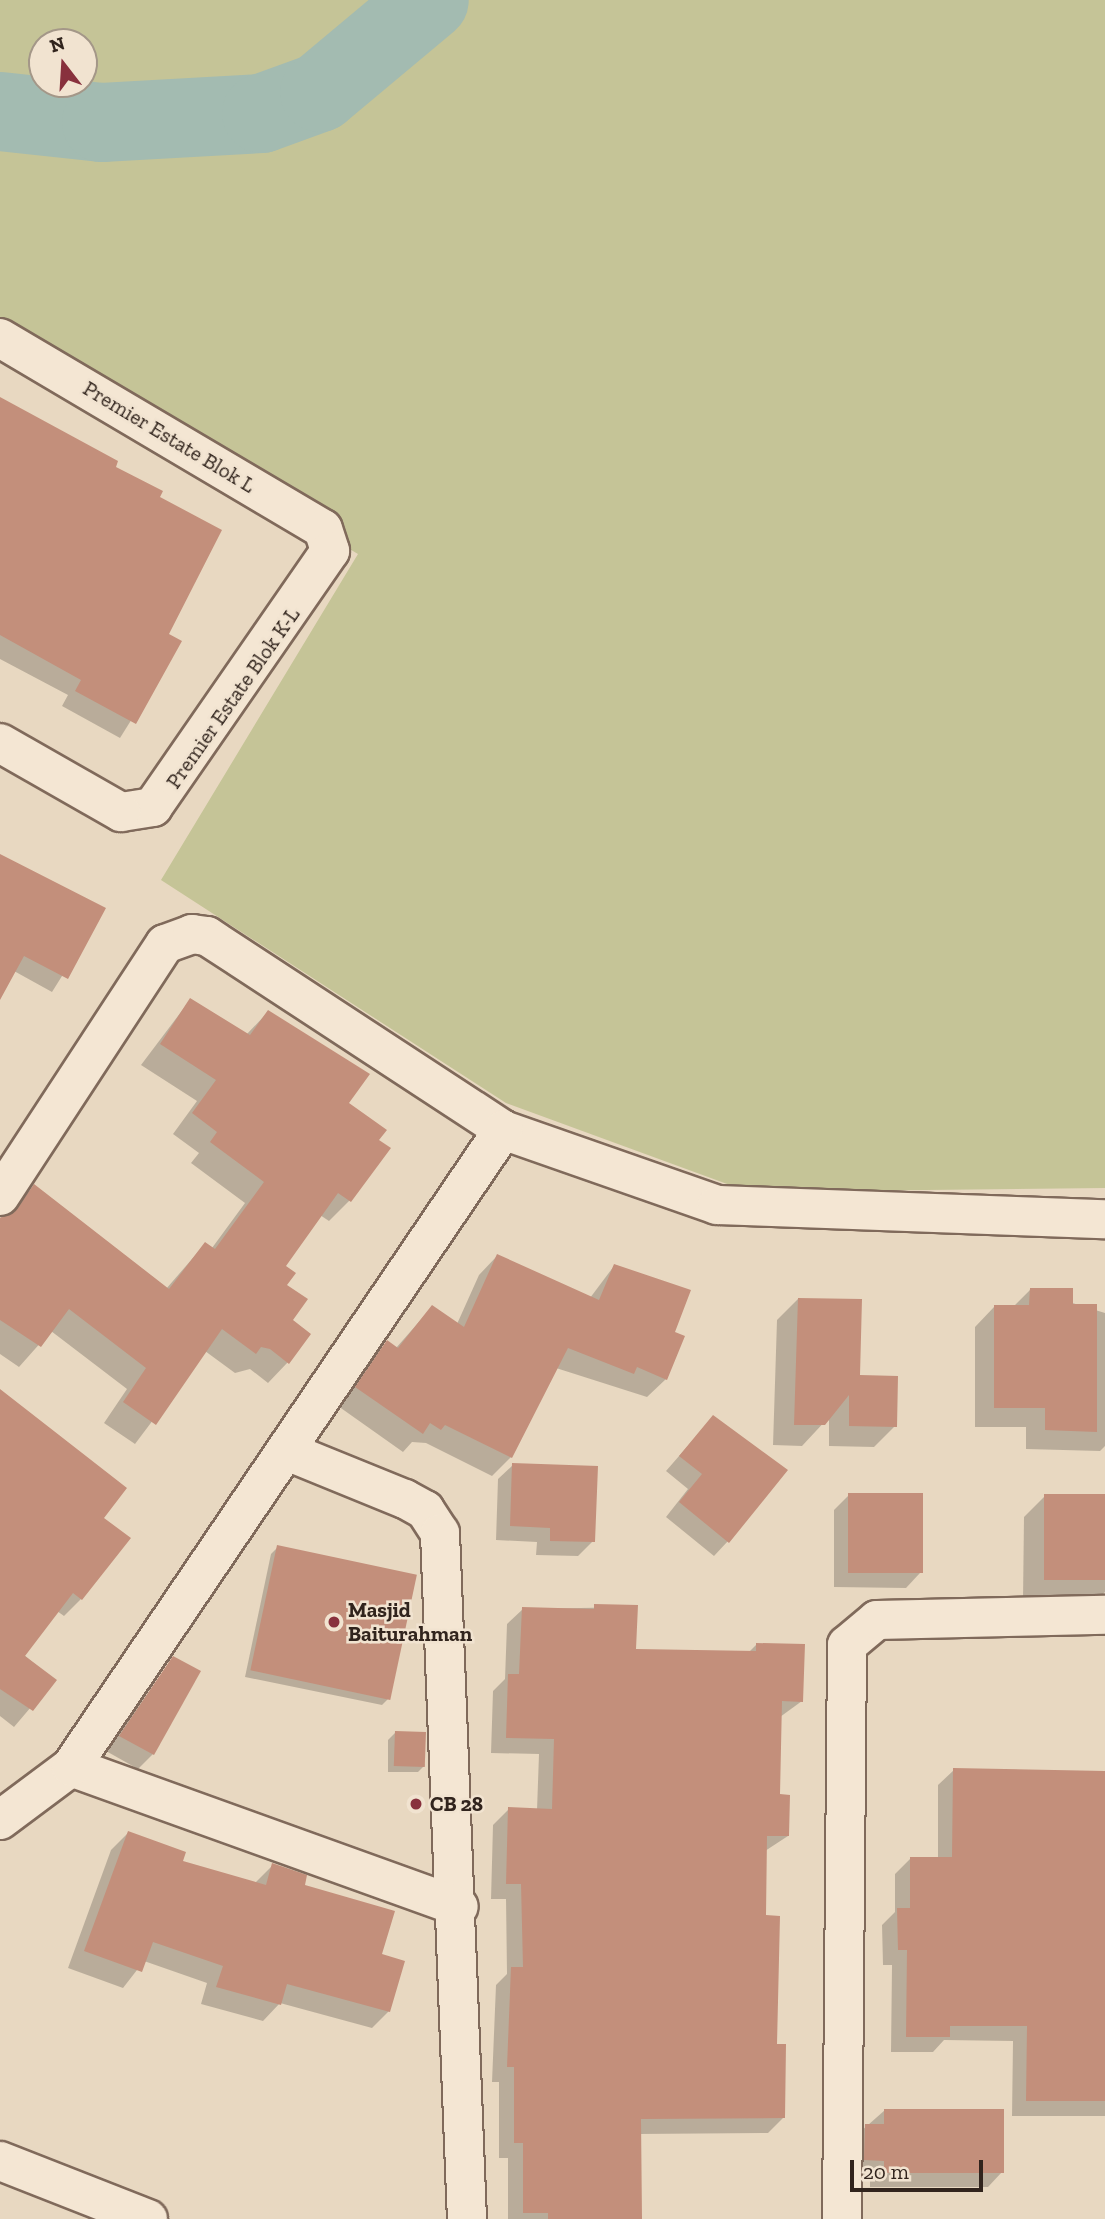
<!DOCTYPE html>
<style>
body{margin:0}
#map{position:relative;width:1105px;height:2219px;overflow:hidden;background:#e8d8c1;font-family:"Zilla Slab",serif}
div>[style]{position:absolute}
.green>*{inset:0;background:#c5c497}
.shadow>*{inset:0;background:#0003}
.river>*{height:79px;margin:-39.5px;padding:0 39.5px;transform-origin:39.5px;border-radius:39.5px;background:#a3bbb1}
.building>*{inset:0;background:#c38f7b;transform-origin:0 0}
.roads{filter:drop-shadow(2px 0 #806a5b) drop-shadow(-2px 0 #806a5b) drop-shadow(0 2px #806a5b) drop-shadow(0 -2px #806a5b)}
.street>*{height:38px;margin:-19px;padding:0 19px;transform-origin:19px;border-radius:19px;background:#f4e6d3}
.dots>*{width:19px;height:19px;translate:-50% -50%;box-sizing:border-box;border:4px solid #f1e3d0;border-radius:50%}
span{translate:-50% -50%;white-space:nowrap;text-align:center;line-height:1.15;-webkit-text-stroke:5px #f1e3d0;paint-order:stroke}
.street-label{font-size:21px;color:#31241d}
.poi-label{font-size:21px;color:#31241d;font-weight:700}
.left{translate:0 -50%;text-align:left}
.north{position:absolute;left:28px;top:28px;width:70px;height:70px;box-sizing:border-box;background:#f1e3d0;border:2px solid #a49788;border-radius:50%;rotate:343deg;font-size:19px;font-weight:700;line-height:28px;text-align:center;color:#31241d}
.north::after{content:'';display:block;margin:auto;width:24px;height:32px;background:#88313d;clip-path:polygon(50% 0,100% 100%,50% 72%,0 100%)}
.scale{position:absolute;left:850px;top:2160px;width:133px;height:32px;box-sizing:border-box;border:4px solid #31241d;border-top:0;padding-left:9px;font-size:21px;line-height:24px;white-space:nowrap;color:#31241d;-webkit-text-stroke:5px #f1e3d0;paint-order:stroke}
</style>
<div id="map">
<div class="green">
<div style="clip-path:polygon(evenodd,0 0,1105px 0,1105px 1188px,749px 1192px,506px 1103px,161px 880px,358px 554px,0 342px,0 0,42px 42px,84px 42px,84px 84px,42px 84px,42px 42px)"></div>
</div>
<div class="shadow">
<div style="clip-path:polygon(0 398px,157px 498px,166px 635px,180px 642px,120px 738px,62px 706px,68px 695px,0 659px)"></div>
<div style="clip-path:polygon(0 855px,104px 909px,52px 992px,14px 971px,0 996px)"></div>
<div style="clip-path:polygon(190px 1000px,246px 1035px,268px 1012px,377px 1140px,349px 1201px,329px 1221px,320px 1215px,283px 1266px,288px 1362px,268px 1383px,250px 1369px,235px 1373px,205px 1351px,135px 1444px,104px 1423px,127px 1389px,51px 1331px,19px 1367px,0 1354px,0 1218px,34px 1187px,166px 1289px,205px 1244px,212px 1248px,245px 1203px,191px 1163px,199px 1153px,173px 1134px,197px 1101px,141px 1065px)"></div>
<div style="clip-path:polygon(497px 1256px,590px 1298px,614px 1266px,673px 1333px,666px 1379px,647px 1397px,556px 1368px,511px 1457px,492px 1476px,426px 1443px,412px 1442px,403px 1452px,338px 1406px,369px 1361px,387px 1342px,396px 1348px,432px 1307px,457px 1324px,479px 1275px)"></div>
<div style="clip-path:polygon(1030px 1290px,1105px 1313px,1105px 1446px,1100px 1451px,1026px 1449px,1026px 1427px,975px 1427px,975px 1327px,994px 1307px,1013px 1307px)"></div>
<div style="clip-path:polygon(798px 1299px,895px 1426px,874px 1447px,829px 1446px,829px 1417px,802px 1446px,773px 1445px,777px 1320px)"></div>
<div style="clip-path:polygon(0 1392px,101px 1519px,128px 1539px,81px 1599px,64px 1616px,57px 1611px,24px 1655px,54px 1680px,14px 1727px,0 1716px)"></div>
<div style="clip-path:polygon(713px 1417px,728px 1541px,714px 1556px,666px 1517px,688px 1489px,666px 1471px)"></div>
<div style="clip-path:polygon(513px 1465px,593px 1541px,578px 1556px,536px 1555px,537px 1542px,496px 1540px,498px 1479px)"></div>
<div style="clip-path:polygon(849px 1495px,920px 1573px,906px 1588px,834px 1587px,834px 1510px)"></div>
<div style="clip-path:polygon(1045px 1496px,1105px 1496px,1105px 1592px,1097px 1600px,1023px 1600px,1024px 1517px)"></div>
<div style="clip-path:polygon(278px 1547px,389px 1698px,382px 1705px,245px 1677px,271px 1554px)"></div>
<div style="clip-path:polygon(637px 1607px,635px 1651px,748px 1653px,756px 1645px,802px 1701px,780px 1717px,778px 1796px,788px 1836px,765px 1851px,764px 1917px,784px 2117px,768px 2133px,639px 2134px,640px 2219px,508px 2219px,508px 2158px,499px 2158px,499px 2082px,492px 2082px,496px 1985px,507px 1974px,506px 1899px,491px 1899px,493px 1825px,509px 1809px,537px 1810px,539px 1754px,491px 1753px,493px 1691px,505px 1679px,507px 1624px,523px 1609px)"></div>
<div style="clip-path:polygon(173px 1658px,153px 1754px,138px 1769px,106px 1751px)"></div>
<div style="clip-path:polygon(395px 1733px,425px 1765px,418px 1772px,388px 1772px,388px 1740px)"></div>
<div style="clip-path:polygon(954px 1770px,1105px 1772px,1105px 2116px,1012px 2116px,1013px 2041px,944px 2040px,933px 2052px,891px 2052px,892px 1965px,883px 1965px,882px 1925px,895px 1912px,895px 1874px,910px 1859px,938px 1858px,938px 1785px)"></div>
<div style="clip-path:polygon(128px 1833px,180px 1863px,255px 1883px,273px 1865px,380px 1955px,389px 2011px,372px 2028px,280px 2003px,263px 2021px,201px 2004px,207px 1983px,144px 1961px,123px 1988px,68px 1968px,111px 1850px)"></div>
<div style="clip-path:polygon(885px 2110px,1002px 2172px,988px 2187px,870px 2187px,870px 2175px,851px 2174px,851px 2140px)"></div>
</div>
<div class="river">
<div style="left:0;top:111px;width:102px;rotate:6.2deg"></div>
<div style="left:101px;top:122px;width:160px;rotate:-3.2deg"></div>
<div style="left:261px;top:113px;width:62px;rotate:-19.9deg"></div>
<div style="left:319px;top:92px;width:143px;rotate:-39.9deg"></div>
</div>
<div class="building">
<div style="clip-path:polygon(0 397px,118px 461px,116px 467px,163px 491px,160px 497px,222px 530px,169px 634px,182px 641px,136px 724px,75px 691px,81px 680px,0 635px)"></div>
<div style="clip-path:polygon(0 854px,106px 908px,68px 979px,24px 956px,0 1000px)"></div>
<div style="clip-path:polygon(190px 998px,250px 1035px,268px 1010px,370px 1074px,349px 1103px,387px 1130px,379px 1140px,391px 1148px,351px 1202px,338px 1193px,286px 1266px,296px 1273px,287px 1285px,308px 1299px,293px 1320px,311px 1334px,289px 1364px,270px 1349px,261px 1347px,256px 1354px,222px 1329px,156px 1425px,123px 1402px,146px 1368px,69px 1309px,41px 1347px,0 1320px,0 1218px,18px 1208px,34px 1184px,169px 1289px,205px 1242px,215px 1249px,264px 1182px,210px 1142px,217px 1132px,192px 1113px,216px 1080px,160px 1044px)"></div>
<div style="clip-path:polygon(497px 1254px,599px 1300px,614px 1264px,691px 1290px,675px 1332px,685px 1336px,667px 1380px,637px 1367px,634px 1374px,568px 1348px,512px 1458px,445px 1425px,441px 1430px,430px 1423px,423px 1434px,355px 1387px,387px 1340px,398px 1348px,432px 1305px,464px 1327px)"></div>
<div style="clip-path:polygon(1030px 1288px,1073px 1288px,1073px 1304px,1097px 1304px,1097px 1432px,1045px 1430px,1045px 1408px,994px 1408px,994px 1305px,1029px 1305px)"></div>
<div style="clip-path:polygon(798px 1298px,862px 1299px,860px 1375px,898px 1376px,897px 1427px,849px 1426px,849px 1395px,825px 1425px,794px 1425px)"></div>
<div style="clip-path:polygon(0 1389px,127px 1488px,104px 1518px,131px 1538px,82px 1600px,73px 1593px,25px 1656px,57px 1680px,33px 1711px,0 1689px)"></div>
<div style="clip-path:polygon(713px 1415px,788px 1470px,729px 1543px,679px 1502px,702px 1474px,679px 1456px)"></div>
<div style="clip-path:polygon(512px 1463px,598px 1466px,595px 1542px,550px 1541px,550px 1528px,510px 1526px)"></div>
<div style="left:848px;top:1493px;width:75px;height:80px"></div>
<div style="left:1044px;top:1494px;width:61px;height:86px"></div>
<div style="left:277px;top:1545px;width:143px;height:128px;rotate:12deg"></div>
<div style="clip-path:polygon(594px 1604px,638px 1605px,636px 1649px,756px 1651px,756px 1643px,805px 1644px,803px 1702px,782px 1701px,780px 1794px,790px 1795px,789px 1836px,767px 1836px,766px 1915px,780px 1916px,777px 2044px,786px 2044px,785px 2118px,641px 2119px,642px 2219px,548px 2219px,548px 2213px,523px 2213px,523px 2143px,514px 2143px,514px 2067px,507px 2067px,511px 1967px,523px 1967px,521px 1884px,506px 1884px,508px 1807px,552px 1809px,554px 1739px,506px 1738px,508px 1674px,519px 1674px,522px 1607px,594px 1609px)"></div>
<div style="clip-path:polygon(173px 1656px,201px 1671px,154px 1755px,119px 1736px)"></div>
<div style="left:395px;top:1731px;width:31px;height:35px;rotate:2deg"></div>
<div style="clip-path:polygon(953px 1768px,1105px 1771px,1105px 2101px,1026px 2101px,1027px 2026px,950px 2026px,950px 2037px,906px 2037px,907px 1950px,898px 1950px,897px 1908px,910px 1908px,910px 1857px,952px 1857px)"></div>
<div style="clip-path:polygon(128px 1831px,186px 1852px,183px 1861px,266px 1885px,272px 1863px,307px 1875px,305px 1885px,395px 1911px,382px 1954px,405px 1961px,390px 2012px,287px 1984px,281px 2005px,216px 1987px,223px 1966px,153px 1942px,142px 1972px,84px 1951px)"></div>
<div style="clip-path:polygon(884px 2109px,1004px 2109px,1004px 2173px,884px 2173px,884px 2161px,864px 2160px,865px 2124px,884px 2124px)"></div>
</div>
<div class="roads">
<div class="street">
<div style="left:0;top:338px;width:375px;rotate:30.6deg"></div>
<div style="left:323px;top:529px;width:23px;rotate:72deg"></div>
<div style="left:330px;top:551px;width:311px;rotate:124.7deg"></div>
<div style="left:153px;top:807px;width:32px;rotate:171deg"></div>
<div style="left:121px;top:812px;width:139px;rotate:-150.3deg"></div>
<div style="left:0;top:1196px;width:301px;rotate:-56.8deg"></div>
<div style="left:165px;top:944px;width:29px;rotate:-20deg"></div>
<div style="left:192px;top:934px;width:15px;rotate:8deg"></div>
<div style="left:207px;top:936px;width:354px;rotate:33.2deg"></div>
<div style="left:503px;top:1130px;width:227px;rotate:19.3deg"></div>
<div style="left:717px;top:1205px;width:388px;rotate:2.1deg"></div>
<div style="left:289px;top:1452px;width:125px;rotate:22.1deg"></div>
<div style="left:405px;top:1499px;width:23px;rotate:29deg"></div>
<div style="left:425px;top:1510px;width:27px;rotate:57deg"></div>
<div style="left:440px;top:1533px;width:687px;rotate:87.75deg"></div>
<div style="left:71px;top:1767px;width:412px;rotate:19.8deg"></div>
<div style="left:0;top:1820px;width:89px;rotate:-36.7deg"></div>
<div style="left:71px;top:1767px;width:770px;rotate:-55.86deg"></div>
<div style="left:0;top:2161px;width:159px;rotate:21.4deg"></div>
<div style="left:842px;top:2219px;width:574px;rotate:-89.5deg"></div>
<div style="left:847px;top:1645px;width:39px;rotate:-40deg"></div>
<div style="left:877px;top:1620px;width:228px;rotate:-1.3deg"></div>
</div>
</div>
<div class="dots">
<div style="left:334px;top:1622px;background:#88313d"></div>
<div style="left:416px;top:1804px;background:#88313d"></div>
</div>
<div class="street-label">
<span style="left:169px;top:437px;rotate:31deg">Premier Estate Blok L</span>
<span style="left:233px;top:698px;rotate:-55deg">Premier Estate Blok K-L</span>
</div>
<div class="poi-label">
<span class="left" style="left:348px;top:1622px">Masjid<br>Baiturahman</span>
<span class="left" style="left:430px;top:1804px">CB 28</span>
</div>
<div class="north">N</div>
<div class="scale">20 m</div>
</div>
